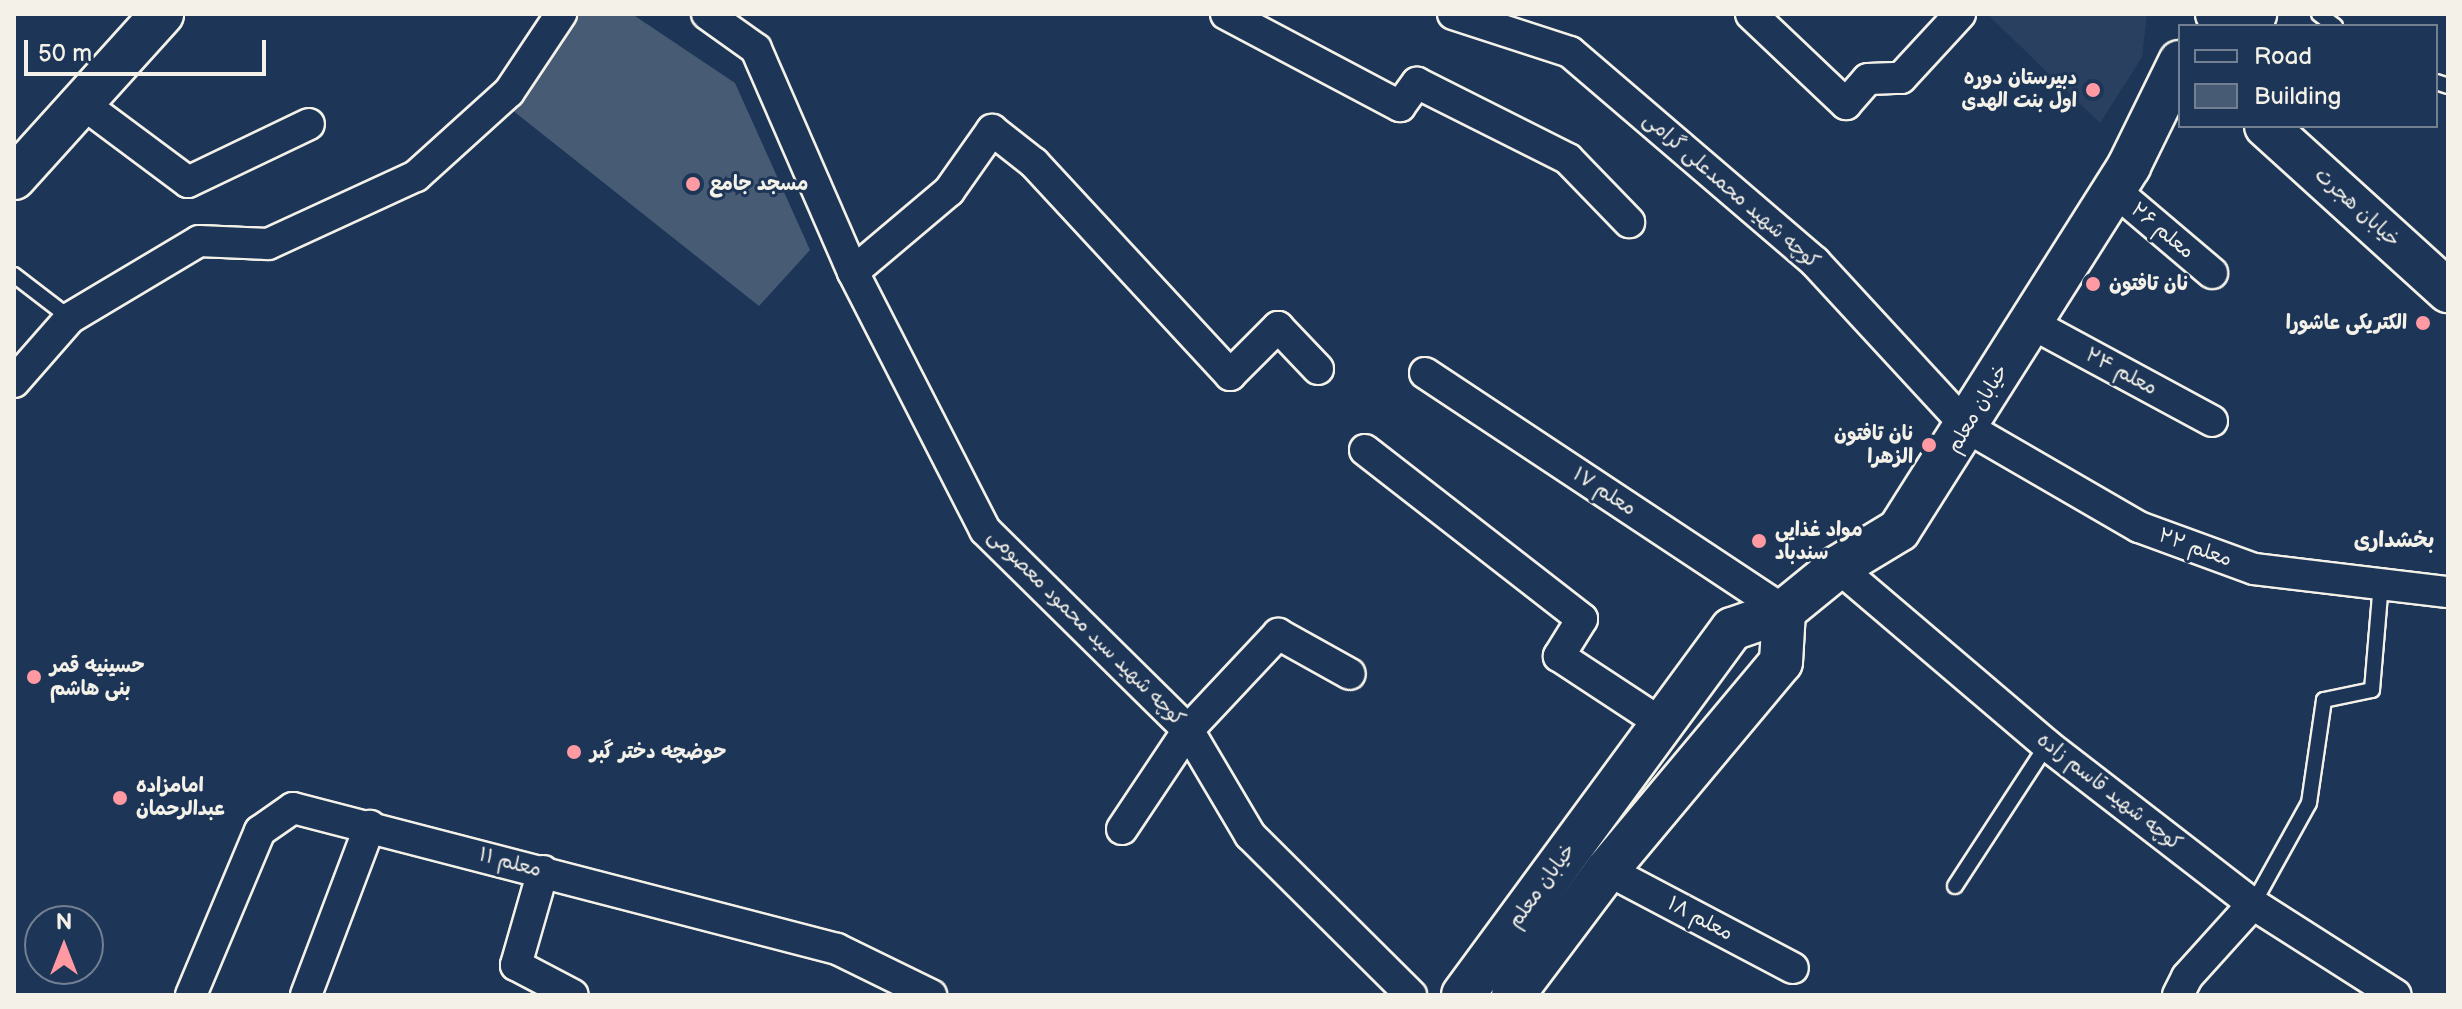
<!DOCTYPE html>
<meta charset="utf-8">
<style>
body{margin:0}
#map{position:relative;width:2462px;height:1009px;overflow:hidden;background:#1d3557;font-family:"Balsamiq Sans","Playpen Sans Arabic",sans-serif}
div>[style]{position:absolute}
.built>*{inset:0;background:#2a4060}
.building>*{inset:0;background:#485b74}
.roads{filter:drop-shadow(2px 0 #f4f1e8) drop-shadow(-2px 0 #f4f1e8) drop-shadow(0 2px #f4f1e8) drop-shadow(0 -2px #f4f1e8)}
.lane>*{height:14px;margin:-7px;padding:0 7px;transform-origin:7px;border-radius:7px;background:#1d3557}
.street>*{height:30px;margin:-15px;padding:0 15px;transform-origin:15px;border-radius:15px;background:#1d3557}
.secondary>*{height:42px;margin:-21px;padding:0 21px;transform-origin:21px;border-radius:21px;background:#1d3557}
.dots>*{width:22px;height:22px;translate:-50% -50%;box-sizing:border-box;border:4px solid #1d3557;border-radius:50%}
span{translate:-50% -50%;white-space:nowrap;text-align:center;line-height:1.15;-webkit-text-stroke:6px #1d3557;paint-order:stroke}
.poi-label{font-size:20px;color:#f4f1e8;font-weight:700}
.right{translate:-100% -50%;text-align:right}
.left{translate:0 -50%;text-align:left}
.street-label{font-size:20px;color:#f4f1e8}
.neighbourhood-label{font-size:22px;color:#f4f1e8;font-weight:700}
.frame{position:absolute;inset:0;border:16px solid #f4f1e8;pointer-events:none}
.legend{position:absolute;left:2178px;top:24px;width:260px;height:104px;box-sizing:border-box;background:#1d3557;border:2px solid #738091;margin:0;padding:10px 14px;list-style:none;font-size:24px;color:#f4f1e8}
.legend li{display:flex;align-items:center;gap:16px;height:40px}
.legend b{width:40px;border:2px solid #738091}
.north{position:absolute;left:24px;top:905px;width:80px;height:80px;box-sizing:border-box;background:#1d3557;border:2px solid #738091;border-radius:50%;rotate:0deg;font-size:22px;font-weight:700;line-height:32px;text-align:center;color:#f4f1e8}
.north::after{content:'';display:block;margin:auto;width:28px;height:36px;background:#ff9aa2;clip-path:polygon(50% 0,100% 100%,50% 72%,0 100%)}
.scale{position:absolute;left:24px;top:40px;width:242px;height:36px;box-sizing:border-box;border:4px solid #f4f1e8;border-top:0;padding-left:10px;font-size:24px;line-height:28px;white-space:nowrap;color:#f4f1e8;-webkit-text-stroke:6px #1d3557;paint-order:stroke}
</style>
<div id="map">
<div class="built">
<div style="clip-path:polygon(1987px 14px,2147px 14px,2142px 57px,2100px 123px)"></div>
</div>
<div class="building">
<div style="clip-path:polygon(570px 14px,632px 14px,735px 83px,810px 250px,759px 306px,507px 106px)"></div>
</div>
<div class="roads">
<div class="lane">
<div style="left:2319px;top:14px;width:20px;rotate:37deg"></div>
<div style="left:2436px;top:82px;width:13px;rotate:18deg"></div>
<div style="left:14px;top:275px;width:71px;rotate:37.5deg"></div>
<div style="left:1955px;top:886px;width:168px;rotate:-56.9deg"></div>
<div style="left:2253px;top:904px;width:115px;rotate:-61deg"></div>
<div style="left:2309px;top:803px;width:104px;rotate:-81.7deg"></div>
<div style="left:2324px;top:700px;width:49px;rotate:-11.8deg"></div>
<div style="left:2372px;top:690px;width:108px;rotate:-85.2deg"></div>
</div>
<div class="street">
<div style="left:707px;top:14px;width:60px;rotate:35.5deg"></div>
<div style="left:756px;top:49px;width:243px;rotate:66.5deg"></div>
<div style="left:853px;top:272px;width:290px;rotate:62.9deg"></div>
<div style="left:985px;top:530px;width:285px;rotate:44.6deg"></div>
<div style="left:1188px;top:730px;width:122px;rotate:59.4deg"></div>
<div style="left:1250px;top:835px;width:227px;rotate:44.8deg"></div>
<div style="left:1226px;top:14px;width:197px;rotate:27.9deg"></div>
<div style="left:1400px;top:106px;width:29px;rotate:-54deg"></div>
<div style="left:1417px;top:83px;width:169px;rotate:26.7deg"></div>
<div style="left:1568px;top:159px;width:88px;rotate:45.9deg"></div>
<div style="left:1453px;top:14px;width:123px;rotate:18deg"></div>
<div style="left:1570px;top:52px;width:323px;rotate:40.6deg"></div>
<div style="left:1815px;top:262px;width:226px;rotate:47.3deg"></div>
<div style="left:1968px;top:428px;width:198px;rotate:30.1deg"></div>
<div style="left:2139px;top:527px;width:122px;rotate:20.1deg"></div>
<div style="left:2254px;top:569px;width:195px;rotate:6.8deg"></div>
<div style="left:1751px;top:14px;width:131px;rotate:43.5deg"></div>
<div style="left:1846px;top:104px;width:33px;rotate:-49deg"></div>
<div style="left:1868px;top:79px;width:33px;rotate:-2deg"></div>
<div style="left:1901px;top:78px;width:87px;rotate:-47.3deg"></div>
<div style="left:82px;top:103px;width:132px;rotate:36.7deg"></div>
<div style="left:188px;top:182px;width:134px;rotate:-25.6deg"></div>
<div style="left:2113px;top:189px;width:130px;rotate:40.3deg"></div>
<div style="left:853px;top:272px;width:126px;rotate:-40.2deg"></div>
<div style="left:949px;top:191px;width:75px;rotate:-54.8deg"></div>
<div style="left:992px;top:130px;width:53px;rotate:38.2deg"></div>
<div style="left:1034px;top:163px;width:289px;rotate:47.2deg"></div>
<div style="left:1230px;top:375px;width:68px;rotate:-45deg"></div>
<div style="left:1278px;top:327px;width:58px;rotate:46.4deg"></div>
<div style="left:2029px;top:322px;width:208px;rotate:28.4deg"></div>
<div style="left:1425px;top:373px;width:431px;rotate:33.5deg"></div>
<div style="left:14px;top:382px;width:85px;rotate:-48.8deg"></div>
<div style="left:70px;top:318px;width:150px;rotate:-30.8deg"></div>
<div style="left:199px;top:241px;width:69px;rotate:2.5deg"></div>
<div style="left:268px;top:244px;width:163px;rotate:-24.7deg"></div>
<div style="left:416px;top:176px;width:125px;rotate:-42.1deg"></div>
<div style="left:509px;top:92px;width:94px;rotate:-56.3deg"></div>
<div style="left:1365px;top:450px;width:275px;rotate:37.9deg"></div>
<div style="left:1582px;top:619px;width:44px;rotate:121.9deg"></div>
<div style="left:1559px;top:656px;width:122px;rotate:33.3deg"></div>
<div style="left:1838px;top:567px;width:275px;rotate:40.4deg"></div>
<div style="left:2047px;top:745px;width:260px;rotate:37.7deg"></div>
<div style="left:2253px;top:904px;width:169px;rotate:32.5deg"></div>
<div style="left:1122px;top:829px;width:119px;rotate:-56.3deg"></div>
<div style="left:1188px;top:730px;width:132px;rotate:-46.8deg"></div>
<div style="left:1278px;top:634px;width:82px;rotate:29.1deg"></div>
<div style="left:1607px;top:870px;width:210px;rotate:27.8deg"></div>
<div style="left:543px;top:871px;width:98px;rotate:106deg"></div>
<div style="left:516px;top:965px;width:64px;rotate:27.8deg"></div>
<div style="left:191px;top:995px;width:178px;rotate:-67.2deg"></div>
<div style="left:260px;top:831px;width:40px;rotate:-34.9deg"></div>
<div style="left:293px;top:808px;width:562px;rotate:14.53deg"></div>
<div style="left:837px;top:949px;width:105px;rotate:26.1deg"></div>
<div style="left:306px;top:995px;width:181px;rotate:-69.3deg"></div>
<div style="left:2178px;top:995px;width:20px;rotate:-63deg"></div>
<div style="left:2187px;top:977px;width:98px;rotate:-47.9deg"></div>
</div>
<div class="secondary">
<div style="left:2217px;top:14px;width:23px;rotate:13deg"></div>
<div style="left:2239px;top:19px;width:17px;rotate:-17deg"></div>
<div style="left:2266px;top:126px;width:246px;rotate:42.2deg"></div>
<div style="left:14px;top:178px;width:221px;rotate:-47.9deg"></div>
<div style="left:1463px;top:995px;width:454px;rotate:-53.7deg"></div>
<div style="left:1732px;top:629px;width:55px;rotate:-19.1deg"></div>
<div style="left:1784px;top:611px;width:70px;rotate:-39.2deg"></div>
<div style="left:1838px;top:567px;width:71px;rotate:-31.2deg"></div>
<div style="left:1899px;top:530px;width:431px;rotate:-57.7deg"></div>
<div style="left:2129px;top:166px;width:116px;rotate:-63.9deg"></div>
<div style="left:1513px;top:995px;width:156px;rotate:-53.1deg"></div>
<div style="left:1607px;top:870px;width:271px;rotate:-50.1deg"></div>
<div style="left:1781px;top:662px;width:51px;rotate:-86.6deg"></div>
</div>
</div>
<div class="dots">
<div style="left:2093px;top:90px;background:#ff9aa2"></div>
<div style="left:693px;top:184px;background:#ff9aa2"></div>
<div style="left:2093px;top:284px;background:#ff9aa2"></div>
<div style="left:2423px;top:323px;background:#ff9aa2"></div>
<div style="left:1929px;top:445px;background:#ff9aa2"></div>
<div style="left:1759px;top:541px;background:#ff9aa2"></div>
<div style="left:34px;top:677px;background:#ff9aa2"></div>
<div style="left:574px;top:752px;background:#ff9aa2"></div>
<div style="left:120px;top:798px;background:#ff9aa2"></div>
</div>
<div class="poi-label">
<span class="right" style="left:2077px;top:90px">دبیرستان دوره<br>اول بنت الهدی</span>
<span class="left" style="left:709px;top:184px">مسجد جامع</span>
<span class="left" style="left:2109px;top:284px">نان تافتون</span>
<span class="right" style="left:2407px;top:323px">الکتریکی عاشورا</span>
<span class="right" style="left:1913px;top:446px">نان تافتون<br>الزهرا</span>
<span class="left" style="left:1775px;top:542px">مواد غذایی<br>سندباد</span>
<span class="left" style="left:50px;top:678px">حسینیه قمر<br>بنی هاشم</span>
<span class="left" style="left:590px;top:752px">حوضچه دختر گبر</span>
<span class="left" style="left:136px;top:798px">امامزاده<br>عبدالرحمان</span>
</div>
<div class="street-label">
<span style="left:1731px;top:191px;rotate:41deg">کوچه شهید محمدعلی گرامی</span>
<span style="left:2357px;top:208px;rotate:42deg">خیابان هجرت</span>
<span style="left:2162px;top:231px;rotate:40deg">معلم ۲۶</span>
<span style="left:2121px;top:372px;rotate:28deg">معلم ۲۴</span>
<span style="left:1978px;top:409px;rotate:-59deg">خیابان معلم</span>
<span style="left:1604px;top:492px;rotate:33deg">معلم ۱۷</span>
<span style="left:2195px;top:548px;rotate:20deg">معلم ۲۲</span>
<span style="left:1086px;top:628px;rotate:45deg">کوچه شهید سید محمود معصومی</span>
<span style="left:2109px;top:792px;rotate:38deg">کوچه شهید قاسم زاده</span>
<span style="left:510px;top:863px;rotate:15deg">معلم ۱۱</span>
<span style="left:1542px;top:886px;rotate:-54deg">خیابان معلم</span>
<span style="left:1700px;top:919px;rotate:28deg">معلم ۱۸</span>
</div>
<div class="neighbourhood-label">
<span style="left:2394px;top:541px">بخشداری</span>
</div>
<div class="frame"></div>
<ul class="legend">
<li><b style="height:10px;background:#1d3557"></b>Road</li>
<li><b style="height:22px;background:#485b74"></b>Building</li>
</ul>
<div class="north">N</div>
<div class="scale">50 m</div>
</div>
